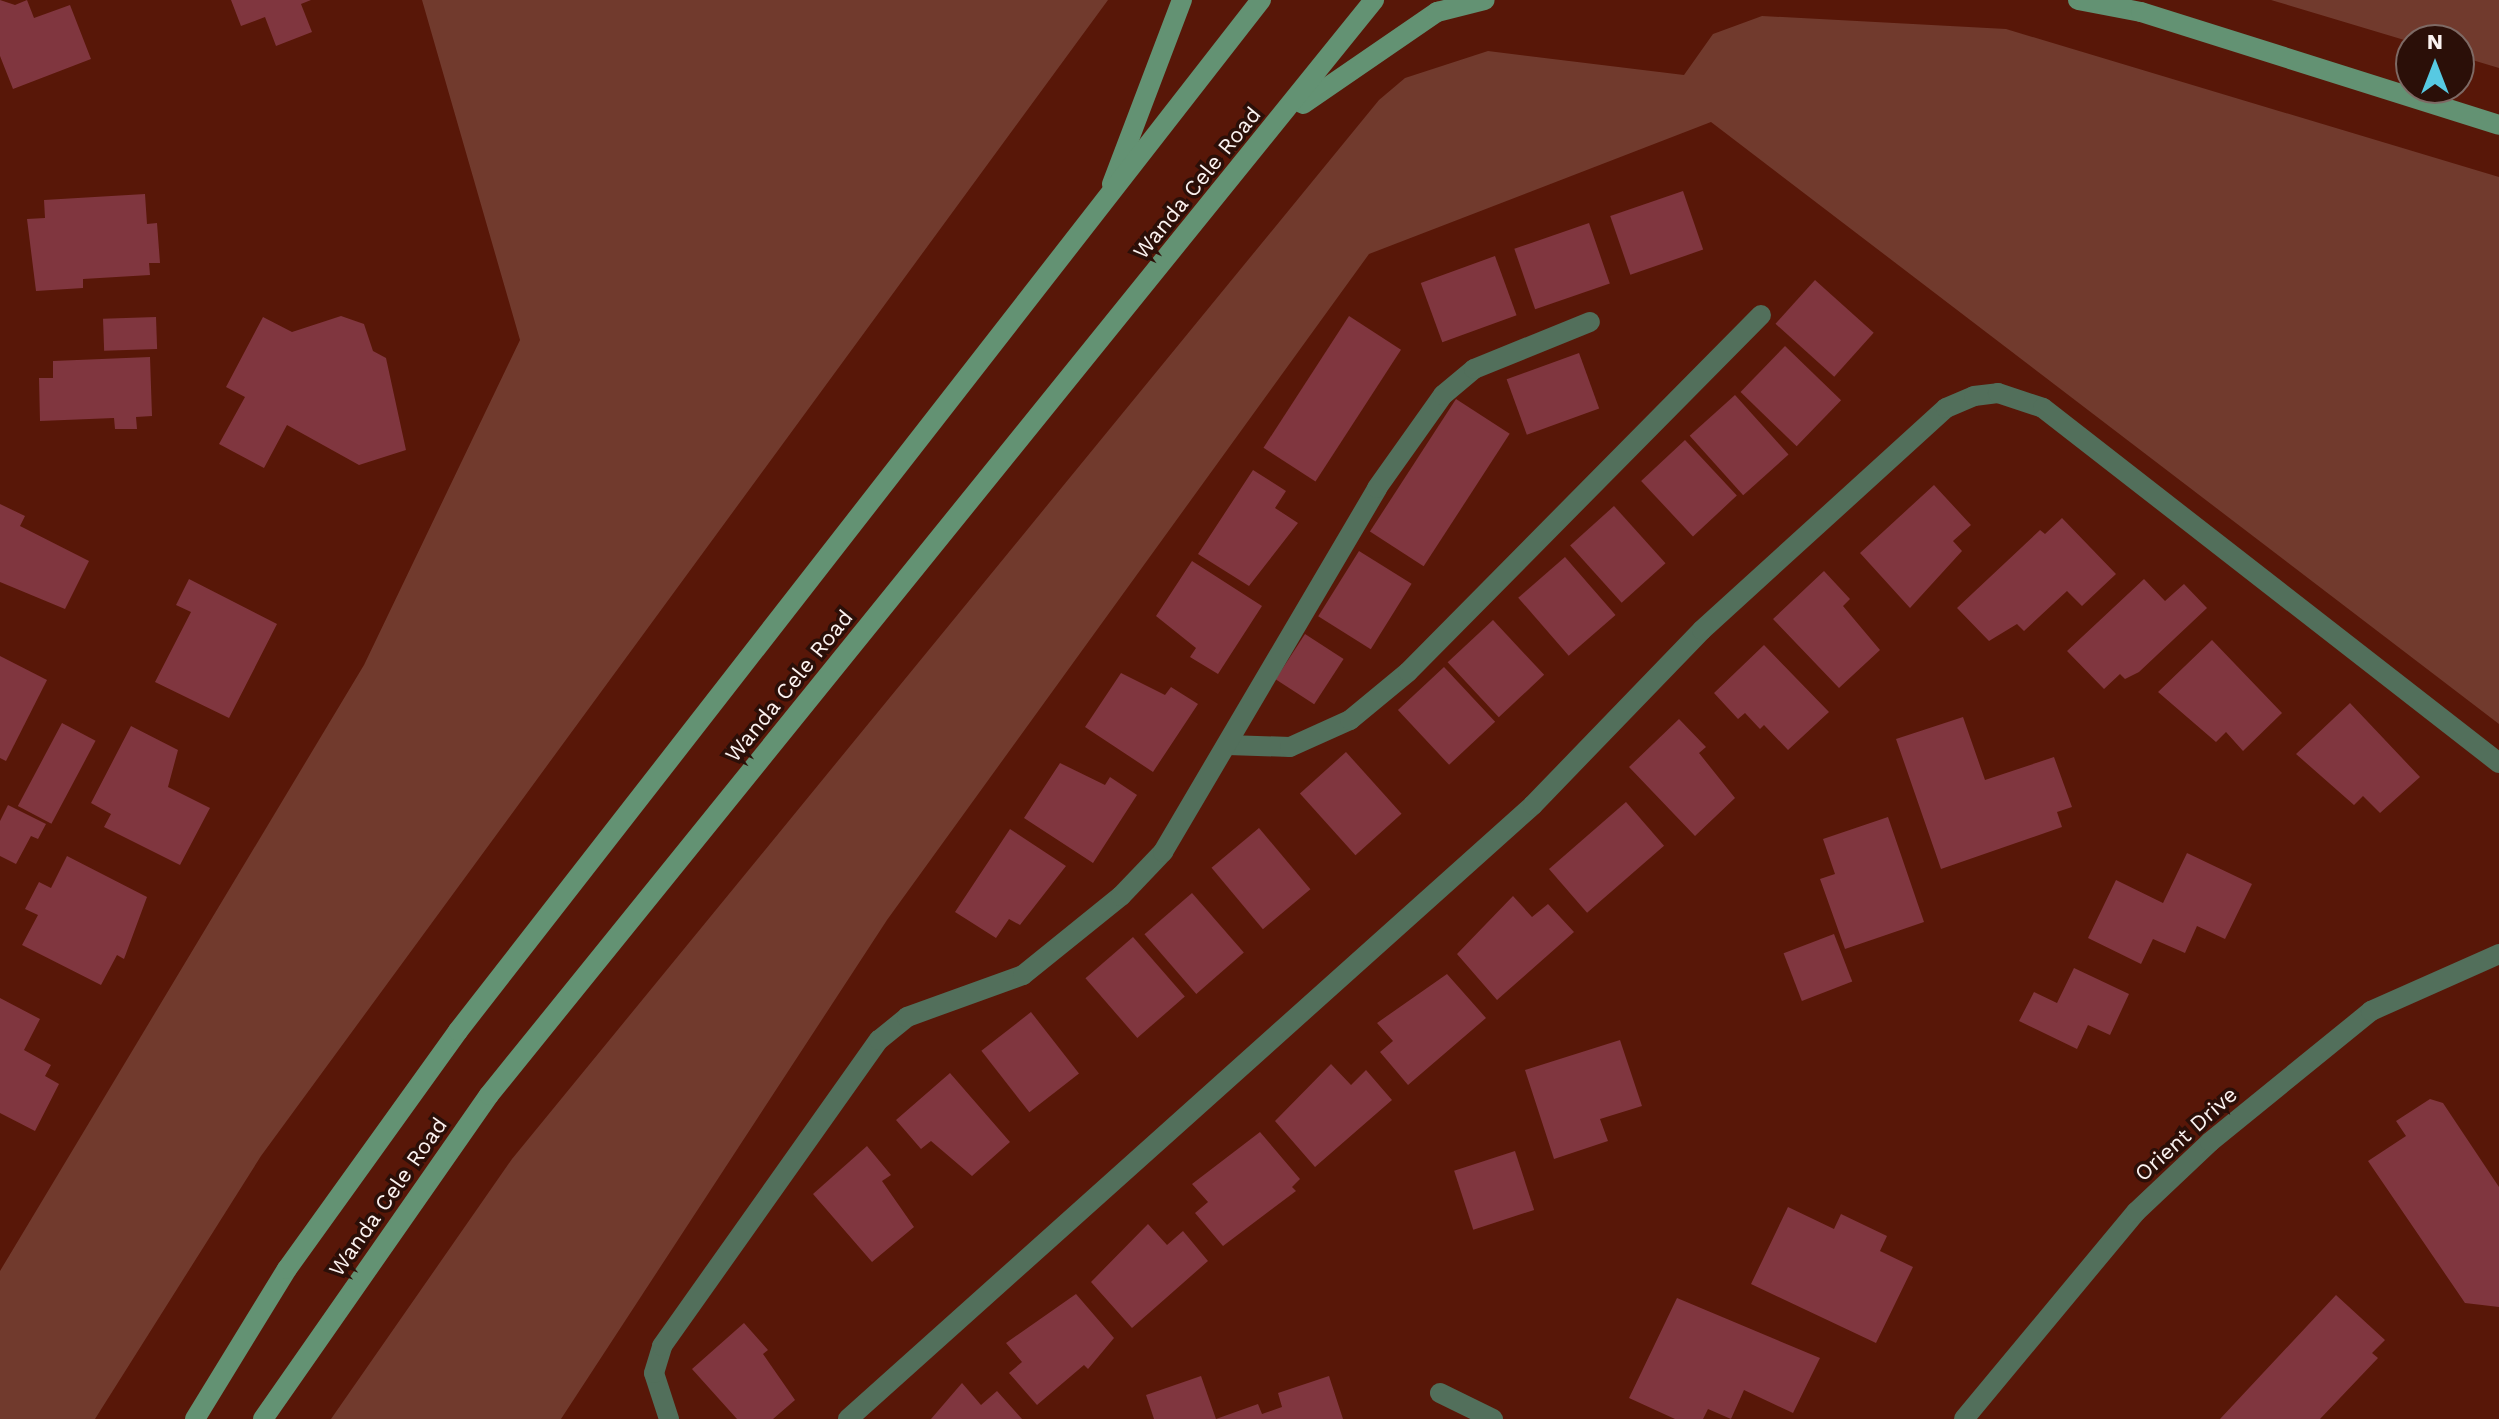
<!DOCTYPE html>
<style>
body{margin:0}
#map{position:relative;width:2499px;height:1419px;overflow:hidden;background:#581708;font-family:"Work Sans",sans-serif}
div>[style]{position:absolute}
.green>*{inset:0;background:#713a2d}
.building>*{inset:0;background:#80363f;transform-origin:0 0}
.lane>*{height:20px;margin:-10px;padding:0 10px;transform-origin:10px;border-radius:10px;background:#526f5b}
.street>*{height:20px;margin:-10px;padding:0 10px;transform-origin:10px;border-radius:10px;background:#526f5b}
.secondary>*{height:20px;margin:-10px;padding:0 10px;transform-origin:10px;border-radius:10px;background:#639273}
span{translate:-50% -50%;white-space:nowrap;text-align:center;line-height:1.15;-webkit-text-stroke:7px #2b0f08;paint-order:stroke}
.street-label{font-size:22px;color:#fbf2f0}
.north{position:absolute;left:2395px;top:24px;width:80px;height:80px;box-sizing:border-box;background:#2b0f08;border:2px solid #7e6a65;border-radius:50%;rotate:0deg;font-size:22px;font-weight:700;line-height:32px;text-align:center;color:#fbf2f0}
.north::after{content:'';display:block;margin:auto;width:28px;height:36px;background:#57c9e2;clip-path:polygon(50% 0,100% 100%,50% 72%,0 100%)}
</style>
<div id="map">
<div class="green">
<div style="clip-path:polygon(422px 0,1108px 0,261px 1156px,95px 1419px,0 1419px,0 1271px,364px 665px,520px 340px)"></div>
<div style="clip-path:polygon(2271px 0,2499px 0,2499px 68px,2459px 56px,2459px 40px,2411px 42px)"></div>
<div style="clip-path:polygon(1762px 16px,2006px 29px,2499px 177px,2499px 724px,1711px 122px,1369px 254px,887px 920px,561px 1419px,331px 1419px,512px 1159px,1379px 100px,1405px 78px,1488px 51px,1684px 75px,1713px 34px)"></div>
</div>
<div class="building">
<div style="clip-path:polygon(0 0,15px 5px,27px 0,34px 18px,70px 5px,91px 59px,13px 89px,0 56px)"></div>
<div style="clip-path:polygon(231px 0,311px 0,301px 4px,312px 32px,276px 46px,265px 17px,241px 26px)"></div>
<div style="left:1683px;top:191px;width:62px;height:77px;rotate:71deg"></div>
<div style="clip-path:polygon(145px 194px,147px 224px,157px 223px,160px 263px,149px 263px,150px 275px,83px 279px,83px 288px,36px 291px,27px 219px,45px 218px,44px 200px)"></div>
<div style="left:1589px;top:223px;width:64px;height:79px;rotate:71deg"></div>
<div style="left:1495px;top:256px;width:63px;height:79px;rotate:70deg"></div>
<div style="left:1815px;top:280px;width:79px;height:59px;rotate:42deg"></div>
<div style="clip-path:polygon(341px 316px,364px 324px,373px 351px,386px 358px,406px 450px,359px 465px,287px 425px,264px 468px,219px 444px,245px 397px,226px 387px,263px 317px,292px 332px)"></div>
<div style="left:1349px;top:316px;width:62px;height:157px;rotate:33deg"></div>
<div style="left:156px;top:317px;width:32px;height:53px;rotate:88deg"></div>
<div style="left:1785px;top:346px;width:78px;height:64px;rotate:44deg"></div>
<div style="left:1579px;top:353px;width:59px;height:77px;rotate:70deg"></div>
<div style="clip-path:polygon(150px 357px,152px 416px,136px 417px,137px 429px,115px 429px,114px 418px,40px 421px,39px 378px,53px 378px,53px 361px)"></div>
<div style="left:1735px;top:395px;width:80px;height:61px;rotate:48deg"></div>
<div style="left:1456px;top:399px;width:64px;height:158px;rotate:33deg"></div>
<div style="left:1685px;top:440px;width:76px;height:60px;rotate:47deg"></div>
<div style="clip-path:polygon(1253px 470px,1286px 491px,1275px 508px,1298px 523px,1249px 586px,1198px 554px)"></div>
<div style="clip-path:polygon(1934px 485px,1971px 525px,1953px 541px,1962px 551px,1910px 608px,1860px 553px)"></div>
<div style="clip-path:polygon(0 504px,25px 516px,20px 526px,89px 561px,65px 609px,0 582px)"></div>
<div style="left:1614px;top:506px;width:77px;height:59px;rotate:48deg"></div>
<div style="clip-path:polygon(2062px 518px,2116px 574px,2082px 606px,2067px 591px,2024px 631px,2017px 624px,1989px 641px,1957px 608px,2040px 530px,2045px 534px)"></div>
<div style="left:1359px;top:551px;width:62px;height:77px;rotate:32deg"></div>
<div style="left:1565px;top:557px;width:77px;height:62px;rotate:49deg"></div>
<div style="clip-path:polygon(1192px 561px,1262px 606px,1218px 674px,1190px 657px,1196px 648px,1156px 616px)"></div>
<div style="clip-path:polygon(1824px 571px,1850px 599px,1843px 606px,1880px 650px,1839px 688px,1773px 619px)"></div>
<div style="clip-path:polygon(189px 579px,277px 624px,229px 718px,155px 682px,191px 612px,176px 605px)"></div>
<div style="clip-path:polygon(2144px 579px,2165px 601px,2184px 584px,2207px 608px,2139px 672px,2125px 679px,2120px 674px,2104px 689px,2067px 651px)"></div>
<div style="left:1493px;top:620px;width:75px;height:62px;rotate:47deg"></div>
<div style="left:1305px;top:634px;width:46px;height:54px;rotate:33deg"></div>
<div style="clip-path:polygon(2212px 640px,2282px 713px,2243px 751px,2226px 732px,2216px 742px,2158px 692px)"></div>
<div style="clip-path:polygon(1764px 645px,1829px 712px,1788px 750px,1764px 725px,1760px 729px,1745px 713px,1738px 719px,1714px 693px)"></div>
<div style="clip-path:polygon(0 656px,47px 680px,6px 761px,0 758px)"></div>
<div style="left:1444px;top:667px;width:75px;height:63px;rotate:47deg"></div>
<div style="clip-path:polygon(1121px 673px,1165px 695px,1171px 687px,1198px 704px,1153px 772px,1085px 727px)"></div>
<div style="clip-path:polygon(2350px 703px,2420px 777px,2380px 813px,2363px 796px,2354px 805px,2296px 754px)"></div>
<div style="clip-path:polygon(1963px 717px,1985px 780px,2054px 757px,2072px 807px,2057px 812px,2062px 827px,1941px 869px,1896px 739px)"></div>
<div style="clip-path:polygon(1679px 719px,1706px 747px,1699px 753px,1735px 798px,1695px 836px,1629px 767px)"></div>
<div style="left:62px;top:723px;width:38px;height:94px;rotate:28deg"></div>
<div style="clip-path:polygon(131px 726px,178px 750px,168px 787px,210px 808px,180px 865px,104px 827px,111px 814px,91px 803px)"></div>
<div style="left:1346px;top:752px;width:83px;height:62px;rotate:48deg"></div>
<div style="clip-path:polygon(1060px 763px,1105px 785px,1110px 777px,1137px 795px,1093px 863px,1024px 818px)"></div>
<div style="left:1626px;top:802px;width:58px;height:102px;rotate:49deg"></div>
<div style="clip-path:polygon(8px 805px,46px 824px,38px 839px,31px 836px,16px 864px,0 856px,0 821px)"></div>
<div style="clip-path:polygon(1888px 817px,1924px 922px,1845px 949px,1820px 879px,1835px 874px,1823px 839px)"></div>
<div style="left:1259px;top:828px;width:80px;height:62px;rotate:50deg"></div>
<div style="clip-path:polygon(1010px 829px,1066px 866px,1020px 925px,1009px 919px,996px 938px,955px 912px)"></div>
<div style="clip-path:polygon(2187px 853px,2252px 884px,2225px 939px,2197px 926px,2185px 953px,2153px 939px,2141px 964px,2088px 938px,2116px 880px,2163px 903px)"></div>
<div style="clip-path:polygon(67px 856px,147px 897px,124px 959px,117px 955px,101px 985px,22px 945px,38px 915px,25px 909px,39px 882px,51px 888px)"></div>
<div style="left:1192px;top:893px;width:79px;height:63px;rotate:49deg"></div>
<div style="clip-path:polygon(1513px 896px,1532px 917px,1548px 904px,1574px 932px,1497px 1000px,1457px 954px)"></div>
<div style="left:1834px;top:934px;width:51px;height:54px;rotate:69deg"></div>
<div style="left:1133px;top:937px;width:79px;height:63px;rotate:49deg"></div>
<div style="clip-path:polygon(2074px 968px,2129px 994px,2110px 1035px,2088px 1025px,2077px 1049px,2019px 1021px,2034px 992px,2057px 1003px)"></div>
<div style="clip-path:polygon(1447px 974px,1486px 1018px,1408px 1085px,1380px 1052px,1393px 1041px,1377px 1023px)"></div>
<div style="clip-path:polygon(0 998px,40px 1019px,24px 1050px,51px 1065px,45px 1076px,59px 1084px,35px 1131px,0 1113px)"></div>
<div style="left:1031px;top:1012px;width:78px;height:63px;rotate:52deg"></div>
<div style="clip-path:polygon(1620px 1040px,1642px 1106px,1600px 1119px,1608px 1141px,1554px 1159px,1525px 1070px)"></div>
<div style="clip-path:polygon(1331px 1064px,1351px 1085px,1366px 1070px,1392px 1100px,1315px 1167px,1275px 1121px)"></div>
<div style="clip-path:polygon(950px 1073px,1010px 1142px,972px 1176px,931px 1141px,921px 1149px,896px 1120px)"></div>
<div style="clip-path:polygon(2430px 1099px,2443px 1103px,2499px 1187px,2499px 1307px,2465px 1303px,2368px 1161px,2406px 1136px,2396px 1121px)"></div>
<div style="clip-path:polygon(1260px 1132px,1300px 1179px,1292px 1187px,1296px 1191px,1223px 1246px,1195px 1213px,1208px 1202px,1192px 1184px)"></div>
<div style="clip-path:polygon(867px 1146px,891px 1175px,882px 1181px,914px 1227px,872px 1262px,813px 1194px)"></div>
<div style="left:1515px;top:1151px;width:62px;height:64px;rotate:72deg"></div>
<div style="clip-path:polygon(1788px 1207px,1834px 1229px,1841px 1214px,1887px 1236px,1880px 1251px,1913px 1267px,1876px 1343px,1751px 1284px)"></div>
<div style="clip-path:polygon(1148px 1224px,1167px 1245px,1183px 1231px,1208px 1261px,1132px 1328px,1091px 1282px)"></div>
<div style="clip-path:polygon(1076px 1294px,1114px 1338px,1088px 1369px,1084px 1365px,1037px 1405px,1009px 1373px,1022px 1362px,1006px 1343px)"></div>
<div style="clip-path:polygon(2336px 1295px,2385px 1340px,2372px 1353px,2378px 1358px,2320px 1419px,2220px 1419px)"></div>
<div style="clip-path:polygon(1677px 1298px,1820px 1358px,1793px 1413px,1744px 1390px,1731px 1419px,1708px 1409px,1703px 1419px,1675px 1419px,1629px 1398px)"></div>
<div style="clip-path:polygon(744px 1323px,768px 1350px,763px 1354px,795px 1400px,773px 1419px,737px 1419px,692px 1369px)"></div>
<div style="clip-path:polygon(1201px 1376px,1216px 1419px,1154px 1419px,1146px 1395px)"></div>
<div style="clip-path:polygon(1329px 1376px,1343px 1419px,1216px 1419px,1258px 1404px,1262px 1414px,1282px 1407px,1278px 1393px)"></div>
<div style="clip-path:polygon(962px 1383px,981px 1405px,997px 1391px,1022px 1419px,931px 1419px)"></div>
</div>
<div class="lane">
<div style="left:1440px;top:1393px;width:59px;rotate:26.1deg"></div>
</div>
<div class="street">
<div style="left:1228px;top:745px;width:62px;rotate:1.8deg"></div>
<div style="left:1290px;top:747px;width:66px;rotate:-24.2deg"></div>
<div style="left:1350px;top:720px;width:75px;rotate:-39.6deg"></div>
<div style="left:1408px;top:672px;width:502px;rotate:-45.32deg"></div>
<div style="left:669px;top:1419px;width:48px;rotate:-108.1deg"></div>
<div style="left:654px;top:1373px;width:28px;rotate:-73deg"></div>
<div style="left:662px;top:1346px;width:375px;rotate:-54.7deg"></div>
<div style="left:879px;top:1040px;width:36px;rotate:-39deg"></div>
<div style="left:907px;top:1017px;width:123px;rotate:-19.9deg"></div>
<div style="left:1023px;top:975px;width:126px;rotate:-38.9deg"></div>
<div style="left:1121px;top:896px;width:61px;rotate:-46.3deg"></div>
<div style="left:1163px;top:852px;width:422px;rotate:-59.5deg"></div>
<div style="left:1377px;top:488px;width:114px;rotate:-54.6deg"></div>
<div style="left:1443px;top:395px;width:40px;rotate:-40deg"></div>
<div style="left:1474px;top:369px;width:125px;rotate:-22.1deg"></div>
<div style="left:848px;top:1419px;width:920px;rotate:-41.87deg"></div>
<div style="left:1533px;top:805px;width:243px;rotate:-46deg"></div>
<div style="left:1702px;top:630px;width:330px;rotate:-42.3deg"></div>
<div style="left:1946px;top:408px;width:30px;rotate:-23deg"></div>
<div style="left:1974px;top:396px;width:24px;rotate:-7deg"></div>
<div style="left:1998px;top:393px;width:47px;rotate:18.4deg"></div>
<div style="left:2043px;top:408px;width:578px;rotate:37.9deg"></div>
<div style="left:1964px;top:1419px;width:269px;rotate:-50.3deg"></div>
<div style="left:2136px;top:1212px;width:102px;rotate:-43.4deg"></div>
<div style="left:2210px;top:1142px;width:208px;rotate:-39.1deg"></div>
<div style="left:2371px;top:1011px;width:140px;rotate:-24deg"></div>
</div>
<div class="secondary">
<div style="left:2078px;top:0;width:64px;rotate:10.8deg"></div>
<div style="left:2141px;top:12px;width:375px;rotate:17.5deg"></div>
<div style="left:1303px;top:104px;width:163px;rotate:-34.5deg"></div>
<div style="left:1437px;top:12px;width:49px;rotate:-14deg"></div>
<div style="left:1112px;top:184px;width:197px;rotate:-69.2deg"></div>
<div style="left:195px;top:1419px;width:176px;rotate:-58.5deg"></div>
<div style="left:287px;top:1269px;width:293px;rotate:-54.3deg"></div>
<div style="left:458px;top:1031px;width:1307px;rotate:-52.09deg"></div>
<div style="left:263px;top:1419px;width:395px;rotate:-55.1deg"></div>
<div style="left:489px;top:1095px;width:1408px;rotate:-51.05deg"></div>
</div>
<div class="street-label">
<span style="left:1197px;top:183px;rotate:-51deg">Wanda Cele Road</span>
<span style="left:789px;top:686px;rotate:-51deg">Wanda Cele Road</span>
<span style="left:2186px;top:1134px;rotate:-42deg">Orient Drive</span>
<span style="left:388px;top:1197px;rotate:-55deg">Wanda Cele Road</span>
</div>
<div class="north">N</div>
</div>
